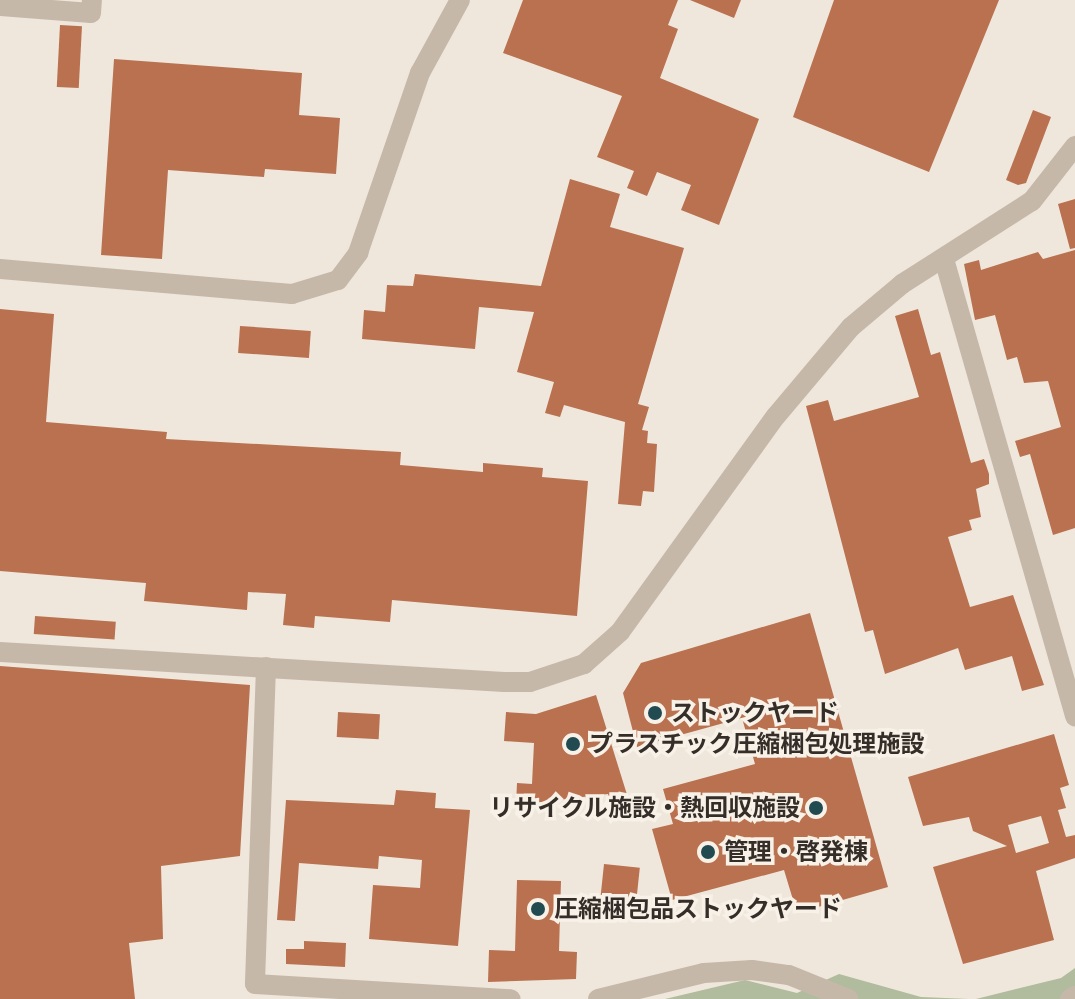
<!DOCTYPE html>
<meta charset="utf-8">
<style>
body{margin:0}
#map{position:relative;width:1075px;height:999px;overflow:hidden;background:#efe7dc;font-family:Quicksand,"Noto Sans JP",sans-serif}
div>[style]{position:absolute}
.green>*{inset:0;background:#b0bc9d}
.building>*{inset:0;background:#b9714f;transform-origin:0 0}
.minor>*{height:20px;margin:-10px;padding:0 10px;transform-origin:10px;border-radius:10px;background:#c6b8a9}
.dots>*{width:22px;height:22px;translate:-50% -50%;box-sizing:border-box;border:4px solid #f7f1e8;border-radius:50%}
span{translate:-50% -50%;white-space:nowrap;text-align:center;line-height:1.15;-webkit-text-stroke:7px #f7f1e8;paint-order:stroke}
.poi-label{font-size:24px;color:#342d28;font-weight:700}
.left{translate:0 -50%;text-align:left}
.right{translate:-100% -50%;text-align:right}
</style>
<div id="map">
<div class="green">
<div style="clip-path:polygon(1075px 968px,1075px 999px,976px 999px,1061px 978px)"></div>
<div style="clip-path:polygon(839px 974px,921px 997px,969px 999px,665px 999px,745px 980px,797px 993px)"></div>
</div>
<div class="building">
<div style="clip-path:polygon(523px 0,678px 0,668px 25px,678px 29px,660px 78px,759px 119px,719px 225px,681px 210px,691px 185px,657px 172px,647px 196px,627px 188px,634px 171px,597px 157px,622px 96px,503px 53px)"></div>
<div style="clip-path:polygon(690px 0,741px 0,734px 18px)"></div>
<div style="clip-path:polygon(834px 0,999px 0,929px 172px,793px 117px)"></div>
<div style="left:60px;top:25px;width:22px;height:62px;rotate:3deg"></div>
<div style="clip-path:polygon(114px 59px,302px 73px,299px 115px,340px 118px,336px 174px,265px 169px,264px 177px,168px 170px,162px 259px,101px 255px)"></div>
<div style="clip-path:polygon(1033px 110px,1051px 117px,1026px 183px,1018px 185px,1006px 180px)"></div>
<div style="clip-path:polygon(570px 179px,620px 194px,610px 227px,684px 248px,638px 404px,649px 407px,642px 430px,648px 431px,647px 443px,657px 444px,654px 492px,643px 491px,641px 506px,618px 504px,625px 422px,564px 405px,560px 417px,545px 413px,554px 382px,517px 372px,534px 312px,479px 307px,475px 349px,362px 339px,364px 310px,385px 312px,387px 285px,413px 286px,415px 274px,541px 286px)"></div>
<div style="clip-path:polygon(1075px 199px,1075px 248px,1070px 249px,1058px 204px)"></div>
<div style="clip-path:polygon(1075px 250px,1075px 528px,1053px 535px,1030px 454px,1020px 457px,1015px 441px,1061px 427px,1048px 381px,1024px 383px,1017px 357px,1007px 360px,995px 315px,975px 320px,964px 264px,979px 260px,981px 270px,1038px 252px,1043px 259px)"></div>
<div style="clip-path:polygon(0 309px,54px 314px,46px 422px,167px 432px,166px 439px,401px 452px,400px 465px,483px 472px,483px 463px,543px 468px,542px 477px,588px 481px,577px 616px,392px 600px,390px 622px,315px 616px,314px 628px,283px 625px,286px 594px,248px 592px,247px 610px,144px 601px,146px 583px,0 571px)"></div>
<div style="clip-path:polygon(918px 309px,931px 355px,940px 352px,971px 463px,984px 459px,989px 474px,989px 484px,976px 489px,981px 517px,969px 520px,972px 530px,948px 537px,970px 607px,1013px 595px,1044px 685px,1022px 691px,1012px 656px,965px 670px,958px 648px,885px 674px,873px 630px,865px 632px,806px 406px,828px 400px,834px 421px,919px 397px,895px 316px)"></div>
<div style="left:240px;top:326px;width:71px;height:27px;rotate:4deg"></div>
<div style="clip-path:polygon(810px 613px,888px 887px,797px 913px,784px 870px,672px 900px,652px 829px,673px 824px,663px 789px,755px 764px,742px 718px,637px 747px,623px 693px,641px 663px)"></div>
<div style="left:35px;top:616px;width:81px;height:18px;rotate:4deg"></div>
<div style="clip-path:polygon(0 666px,250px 685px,240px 856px,161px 866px,163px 939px,129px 943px,135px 999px,0 999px)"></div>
<div style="clip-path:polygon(596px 695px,629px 801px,612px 807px,608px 794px,516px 805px,517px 783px,532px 784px,534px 743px,504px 741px,506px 712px,536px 714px)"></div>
<div style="left:338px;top:712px;width:42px;height:25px;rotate:3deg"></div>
<div style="clip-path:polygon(evenodd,1054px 734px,1069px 785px,1060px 788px,1066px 808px,1058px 810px,1066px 837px,1075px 835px,1075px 858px,1036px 871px,1054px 940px,963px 964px,933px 867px,1007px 846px,973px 831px,969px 817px,923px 826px,908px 777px,1054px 734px,1041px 816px,1049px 843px,1016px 853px,1008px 825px,1041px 816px)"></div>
<div style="clip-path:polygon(396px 790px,436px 793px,435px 808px,470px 810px,458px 946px,369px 939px,373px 885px,420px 888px,422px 860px,379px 856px,378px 869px,299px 863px,295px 921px,277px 920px,286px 800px,394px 805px)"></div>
<div style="left:604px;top:864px;width:36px;height:31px;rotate:6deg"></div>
<div style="clip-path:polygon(517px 880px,561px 881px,559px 951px,577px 952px,576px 979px,488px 982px,489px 950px,515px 951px)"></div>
<div style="clip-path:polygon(304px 941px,346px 943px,345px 967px,286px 964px,286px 949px,304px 949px)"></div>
</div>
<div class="minor">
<div style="left:0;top:6px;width:91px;rotate:4.4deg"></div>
<div style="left:91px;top:13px;width:13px;rotate:-86deg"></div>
<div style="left:944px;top:259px;width:476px;rotate:74deg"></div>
<div style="left:0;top:269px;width:293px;rotate:4.9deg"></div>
<div style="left:292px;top:294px;width:48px;rotate:-16.9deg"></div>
<div style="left:338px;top:280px;width:34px;rotate:-53deg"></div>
<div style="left:358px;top:253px;width:190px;rotate:-71deg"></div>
<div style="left:420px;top:73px;width:83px;rotate:-61.3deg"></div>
<div style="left:0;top:652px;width:505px;rotate:3.41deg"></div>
<div style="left:504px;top:682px;width:26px"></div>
<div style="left:530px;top:682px;width:57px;rotate:-18.4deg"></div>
<div style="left:584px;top:664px;width:48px;rotate:-41.6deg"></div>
<div style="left:620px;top:632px;width:266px;rotate:-54.2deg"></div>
<div style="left:776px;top:416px;width:116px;rotate:-49.9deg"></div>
<div style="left:851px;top:327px;width:67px;rotate:-40.1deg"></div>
<div style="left:902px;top:284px;width:154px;rotate:-32.6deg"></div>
<div style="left:1032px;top:201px;width:70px;rotate:-52deg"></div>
<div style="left:266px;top:667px;width:317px;rotate:92deg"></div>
<div style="left:255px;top:984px;width:256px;rotate:3.4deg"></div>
<div style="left:598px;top:999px;width:109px;rotate:-13.8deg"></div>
<div style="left:704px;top:973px;width:48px;rotate:-3.6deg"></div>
<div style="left:752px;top:970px;width:37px;rotate:8deg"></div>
<div style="left:789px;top:975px;width:64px;rotate:22.1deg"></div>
<div style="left:1070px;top:999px;width:6px;rotate:-31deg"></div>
</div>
<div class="dots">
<div style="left:655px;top:713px;background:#224a51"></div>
<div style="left:573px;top:744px;background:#224a51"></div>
<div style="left:816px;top:808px;background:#224a51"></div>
<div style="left:708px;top:852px;background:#224a51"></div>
<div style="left:538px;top:909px;background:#224a51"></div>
</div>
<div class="poi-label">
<span class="left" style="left:671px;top:713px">ストックヤード</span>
<span class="left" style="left:589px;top:744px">プラスチック圧縮梱包処理施設</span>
<span class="right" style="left:800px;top:808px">リサイクル施設・熱回収施設</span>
<span class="left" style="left:724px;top:852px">管理・啓発棟</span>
<span class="left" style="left:554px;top:909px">圧縮梱包品ストックヤード</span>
</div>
</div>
